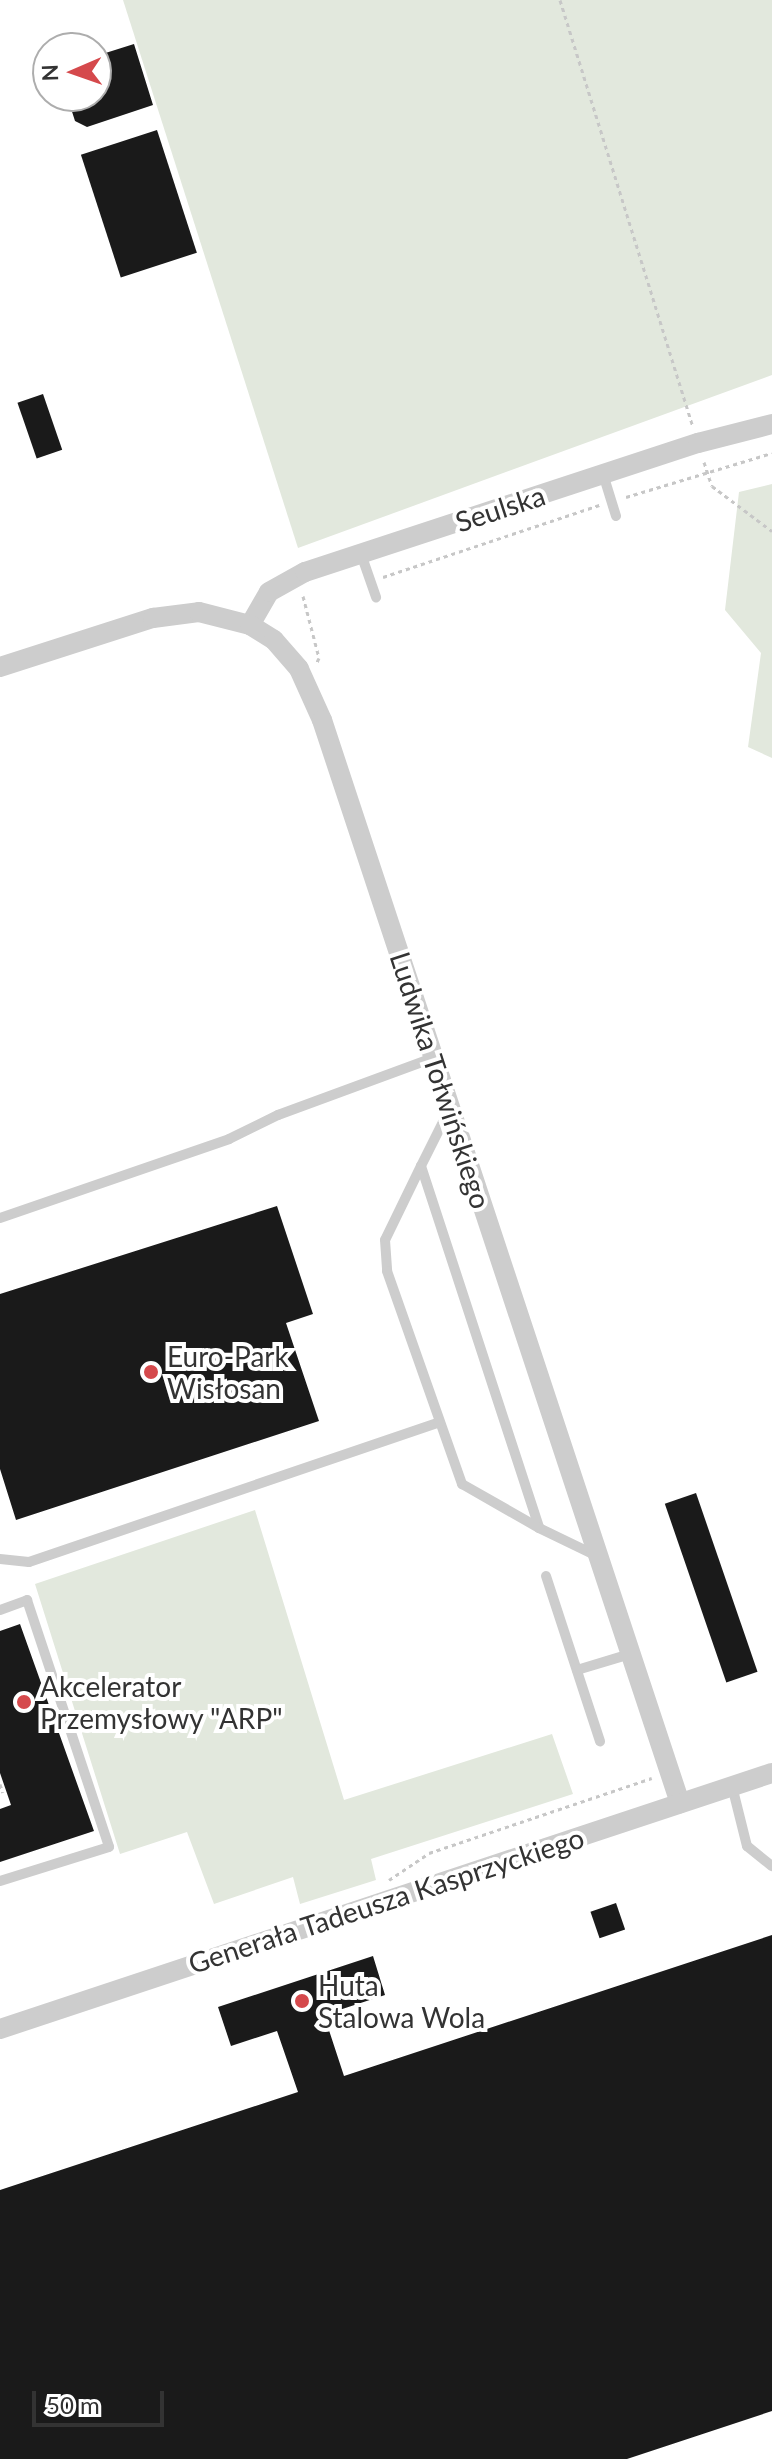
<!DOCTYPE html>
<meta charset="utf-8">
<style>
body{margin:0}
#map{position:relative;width:772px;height:2459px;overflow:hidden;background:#fff;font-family:Lato,sans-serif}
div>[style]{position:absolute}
.green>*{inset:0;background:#e2e8dd}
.building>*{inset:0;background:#1a1a1a;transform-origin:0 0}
.path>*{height:3px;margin-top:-1.5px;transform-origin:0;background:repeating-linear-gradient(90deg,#c7c7c7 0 4px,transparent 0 8px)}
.service>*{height:10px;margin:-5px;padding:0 5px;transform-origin:5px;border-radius:5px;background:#cdcdcd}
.minor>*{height:20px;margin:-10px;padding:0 10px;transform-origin:10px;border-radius:10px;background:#cdcdcd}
.dots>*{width:22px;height:22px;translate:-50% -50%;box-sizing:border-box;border:4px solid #fff;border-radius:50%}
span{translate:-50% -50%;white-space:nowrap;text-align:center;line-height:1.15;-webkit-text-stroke:8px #fff;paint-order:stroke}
.street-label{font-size:28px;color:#333}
.poi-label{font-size:28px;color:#333}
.left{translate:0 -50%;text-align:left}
.north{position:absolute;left:32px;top:32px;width:80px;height:80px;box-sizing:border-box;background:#fff;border:2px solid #adadad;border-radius:50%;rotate:268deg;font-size:22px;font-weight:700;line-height:32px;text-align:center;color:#333}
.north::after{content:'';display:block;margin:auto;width:28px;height:36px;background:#d5494c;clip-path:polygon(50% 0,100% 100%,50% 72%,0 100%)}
.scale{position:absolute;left:32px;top:2391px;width:132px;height:36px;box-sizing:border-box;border:4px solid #333;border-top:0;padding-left:10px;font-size:24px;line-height:28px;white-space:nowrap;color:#333;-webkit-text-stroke:6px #fff;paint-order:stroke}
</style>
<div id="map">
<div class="green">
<div style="clip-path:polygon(123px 0,772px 0,772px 375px,298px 548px)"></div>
<div style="clip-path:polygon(772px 484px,772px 758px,748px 747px,761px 653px,725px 610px,739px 492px)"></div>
<div style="clip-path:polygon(255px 1510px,344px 1800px,552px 1734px,573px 1794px,371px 1859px,376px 1880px,300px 1904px,293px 1877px,214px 1904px,187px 1832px,120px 1854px,35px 1584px)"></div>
</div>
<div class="building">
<div style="clip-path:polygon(134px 44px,153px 105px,87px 127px,75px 121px,67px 96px,96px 96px,96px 56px)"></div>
<div style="left:157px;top:130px;width:129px;height:80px;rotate:72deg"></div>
<div style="left:43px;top:394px;width:59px;height:27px;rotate:71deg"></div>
<div style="clip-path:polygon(277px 1206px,313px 1314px,286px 1323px,319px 1421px,16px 1520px,0 1469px,0 1294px)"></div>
<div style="left:696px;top:1493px;width:189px;height:33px;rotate:71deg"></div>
<div style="clip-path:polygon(20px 1624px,94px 1831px,0 1862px,0 1809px,11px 1805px,0 1773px,0 1631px)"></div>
<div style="left:616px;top:1903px;width:28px;height:27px;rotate:71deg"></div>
<div style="clip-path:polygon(772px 1935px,772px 2411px,627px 2459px,0 2459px,0 2190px,298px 2092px,277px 2031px,231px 2046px,218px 2007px,373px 1956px,385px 1995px,324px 2015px,344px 2076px)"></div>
</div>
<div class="path">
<div style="left:560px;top:0;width:445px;rotate:72.7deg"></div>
<div style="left:704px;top:462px;width:25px;rotate:72deg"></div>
<div style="left:712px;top:486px;width:75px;rotate:36.9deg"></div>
<div style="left:626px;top:497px;width:152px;rotate:-16.8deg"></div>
<div style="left:383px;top:577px;width:228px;rotate:-18.4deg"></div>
<div style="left:303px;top:596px;width:64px;rotate:75.5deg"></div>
<div style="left:319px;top:658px;width:7px;rotate:117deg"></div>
<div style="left:0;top:1784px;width:9px;rotate:72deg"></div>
<div style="left:389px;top:1880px;width:48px;rotate:-34deg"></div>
<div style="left:429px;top:1853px;width:235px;rotate:-18.6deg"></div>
</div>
<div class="service">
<div style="left:603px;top:474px;width:44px;rotate:72.8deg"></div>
<div style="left:361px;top:554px;width:46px;rotate:70.8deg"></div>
<div style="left:450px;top:1108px;width:65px;rotate:116.6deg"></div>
<div style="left:421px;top:1166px;width:381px;rotate:71.9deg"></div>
<div style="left:539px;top:1528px;width:62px;rotate:25.7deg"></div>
<div style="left:421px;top:1166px;width:82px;rotate:115.9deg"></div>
<div style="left:385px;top:1240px;width:31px;rotate:86deg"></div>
<div style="left:387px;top:1271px;width:226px;rotate:70.6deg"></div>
<div style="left:462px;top:1484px;width:89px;rotate:29.7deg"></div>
<div style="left:0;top:1218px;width:242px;rotate:-19deg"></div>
<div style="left:229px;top:1139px;width:55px;rotate:-26.1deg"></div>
<div style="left:278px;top:1115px;width:165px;rotate:-20.2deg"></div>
<div style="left:0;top:1559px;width:29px;rotate:6deg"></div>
<div style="left:29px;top:1562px;width:432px;rotate:-18.8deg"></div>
<div style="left:546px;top:1576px;width:174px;rotate:71.9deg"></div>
<div style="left:0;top:1610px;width:29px;rotate:-20deg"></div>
<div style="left:27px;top:1600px;width:260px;rotate:71.6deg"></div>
<div style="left:109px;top:1847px;width:114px;rotate:162.7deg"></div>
<div style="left:577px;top:1670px;width:55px;rotate:-16.8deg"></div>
<div style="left:732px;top:1786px;width:62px;rotate:76deg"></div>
<div style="left:747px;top:1846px;width:32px;rotate:39deg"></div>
</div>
<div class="minor">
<div style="left:250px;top:625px;width:38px;rotate:-60deg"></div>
<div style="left:269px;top:592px;width:41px;rotate:-29.1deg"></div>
<div style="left:305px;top:572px;width:414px;rotate:-18.2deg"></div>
<div style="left:698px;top:443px;width:76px;rotate:-14.4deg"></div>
<div style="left:0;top:667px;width:161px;rotate:-17.8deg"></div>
<div style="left:153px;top:618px;width:46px;rotate:-7.4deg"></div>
<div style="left:199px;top:612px;width:53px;rotate:14.3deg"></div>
<div style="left:250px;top:625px;width:28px;rotate:32deg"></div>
<div style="left:274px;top:640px;width:38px;rotate:49deg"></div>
<div style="left:299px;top:669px;width:56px;rotate:65.7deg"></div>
<div style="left:322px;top:720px;width:1141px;rotate:71.71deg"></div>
<div style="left:0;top:2029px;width:813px;rotate:-18.35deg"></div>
</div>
<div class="dots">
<div style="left:151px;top:1372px;background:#d5494c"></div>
<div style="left:24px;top:1702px;background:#d5494c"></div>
<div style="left:302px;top:2001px;background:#d5494c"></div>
</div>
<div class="street-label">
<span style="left:500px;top:508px;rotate:-18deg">Seulska</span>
<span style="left:441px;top:1080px;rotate:72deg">Ludwika Tołwińskiego</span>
<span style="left:386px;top:1900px;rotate:-18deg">Generała Tadeusza Kasprzyckiego</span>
</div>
<div class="poi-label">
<span class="left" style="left:167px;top:1372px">Euro-Park<br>Wisłosan</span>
<span class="left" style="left:40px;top:1702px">Akcelerator<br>Przemysłowy "ARP"</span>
<span class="left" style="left:318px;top:2001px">Huta<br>Stalowa Wola</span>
</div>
<div class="north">N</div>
<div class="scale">50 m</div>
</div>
